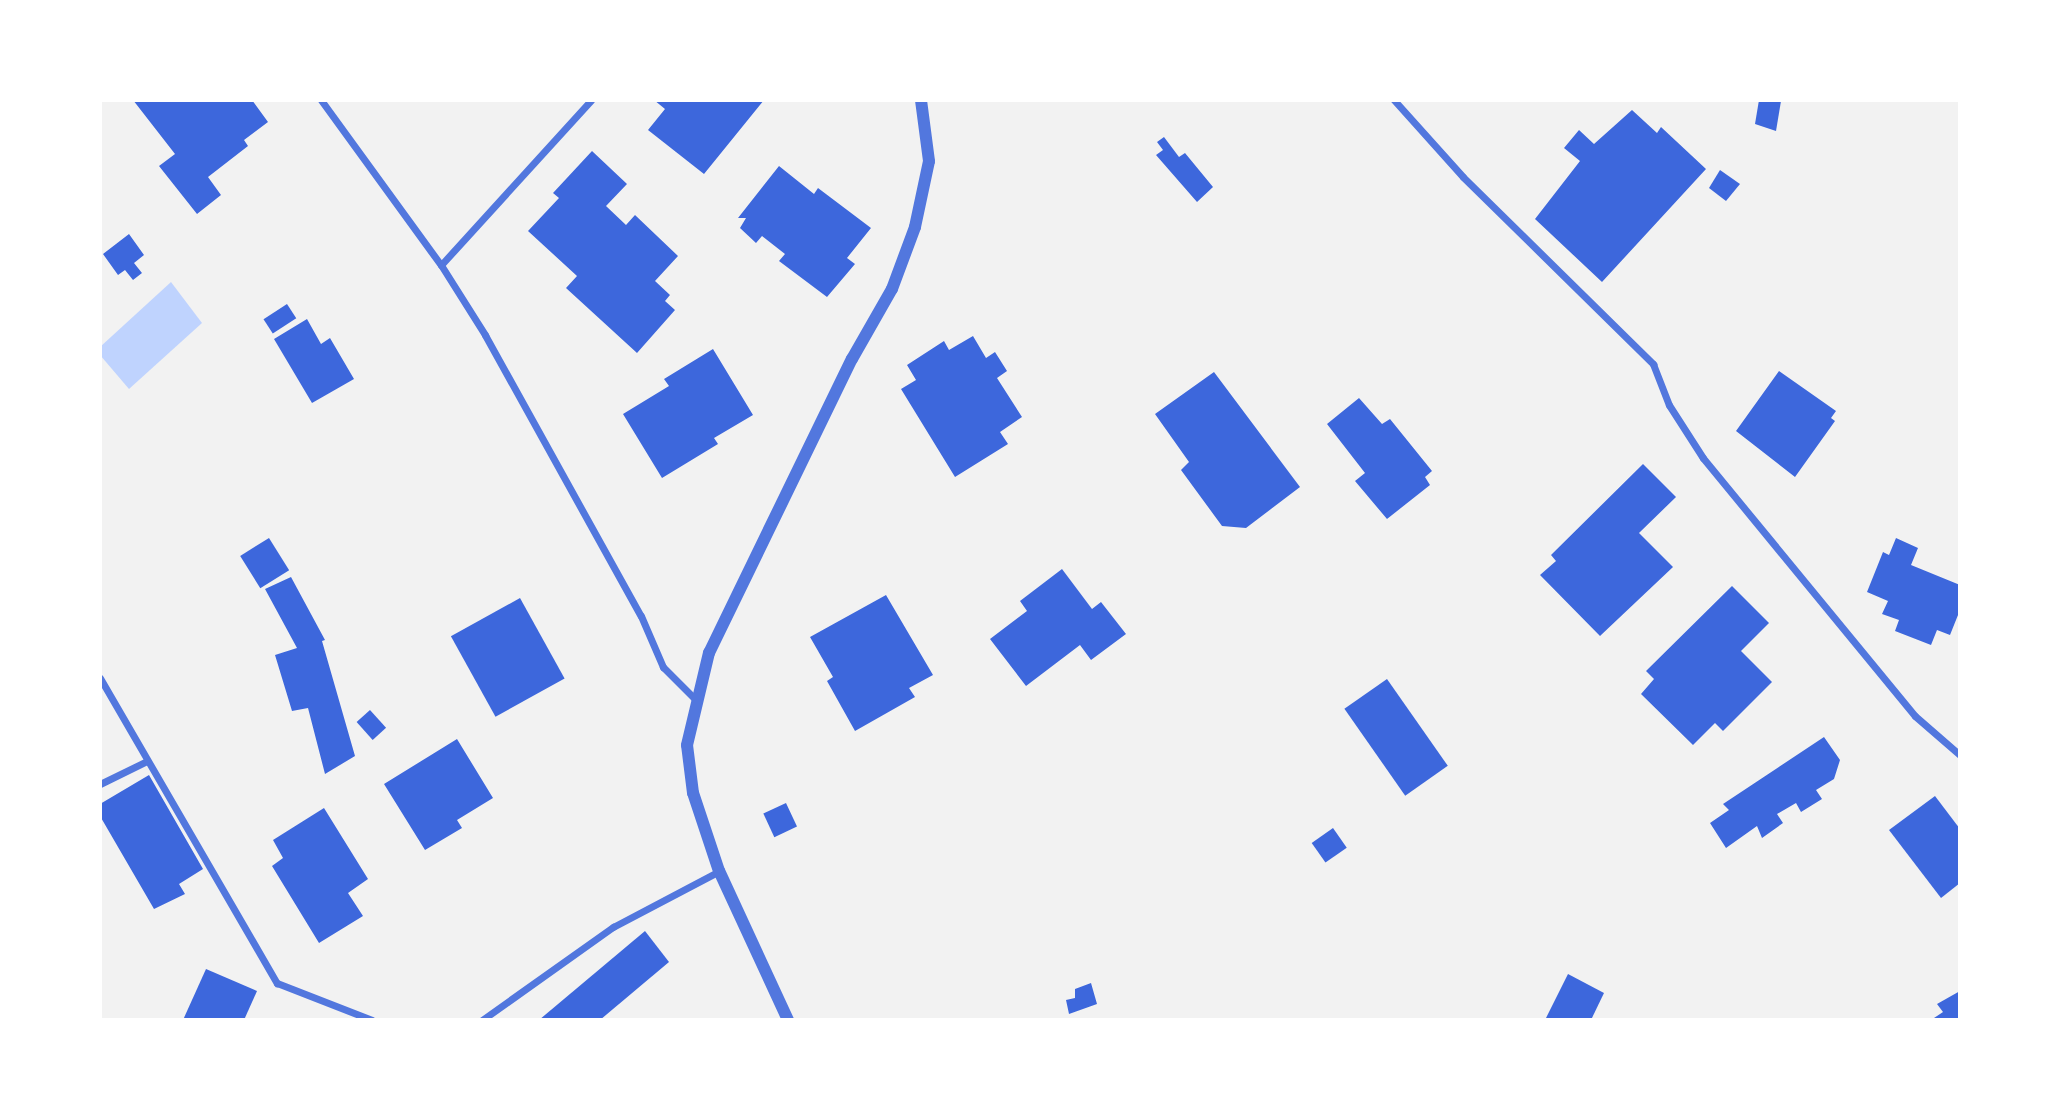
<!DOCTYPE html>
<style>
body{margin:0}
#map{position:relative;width:2060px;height:1120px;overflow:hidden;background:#f2f2f2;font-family:"Work Sans",sans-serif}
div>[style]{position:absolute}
.water>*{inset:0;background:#bfd3fe}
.building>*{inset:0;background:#3d67dc;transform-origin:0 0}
.minor>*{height:7px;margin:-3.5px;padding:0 3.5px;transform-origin:3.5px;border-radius:3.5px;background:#5277de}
.tertiary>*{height:12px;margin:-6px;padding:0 6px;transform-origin:6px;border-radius:6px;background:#5277de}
span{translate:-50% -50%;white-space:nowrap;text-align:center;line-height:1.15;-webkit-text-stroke:5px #fff;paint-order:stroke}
.frame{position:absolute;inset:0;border:102px solid #fff;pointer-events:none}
</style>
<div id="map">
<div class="water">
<div style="clip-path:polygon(171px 282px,202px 323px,129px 389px,100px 355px,100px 347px)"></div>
</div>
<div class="building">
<div style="clip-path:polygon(133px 100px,252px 100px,268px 122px,244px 140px,248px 146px,208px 177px,221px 195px,197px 214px,159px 166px,175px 154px)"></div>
<div style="clip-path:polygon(654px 100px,764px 100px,704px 174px,648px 130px,665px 109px)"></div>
<div style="clip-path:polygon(1759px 100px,1781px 101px,1776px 131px,1755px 124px)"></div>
<div style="clip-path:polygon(1632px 110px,1657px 133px,1661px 127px,1706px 169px,1602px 282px,1535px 219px,1580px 161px,1564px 148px,1579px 130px,1594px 144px)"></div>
<div style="clip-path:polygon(1164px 137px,1179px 157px,1185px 153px,1213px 187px,1197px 202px,1156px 155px,1163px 150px,1157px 142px)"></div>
<div style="clip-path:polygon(592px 151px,627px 184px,606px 206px,626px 225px,635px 215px,678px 256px,655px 281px,670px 295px,665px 301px,675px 310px,637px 353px,566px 288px,577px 276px,528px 231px,559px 198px,553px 193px)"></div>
<div style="clip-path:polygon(779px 166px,814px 194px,818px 188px,871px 228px,847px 258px,855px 264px,827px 297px,779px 261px,785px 254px,762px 236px,756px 243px,740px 228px,746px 218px,738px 218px)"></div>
<div style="clip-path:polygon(1720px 170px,1740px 184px,1726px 201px,1709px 188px)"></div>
<div style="clip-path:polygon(129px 234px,144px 255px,134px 263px,142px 273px,133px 280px,125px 270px,118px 275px,103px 254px)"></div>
<div style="left:287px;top:304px;width:17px;height:28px;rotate:57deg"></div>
<div style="clip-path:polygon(307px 319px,321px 344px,330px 338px,354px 379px,312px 403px,274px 339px)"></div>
<div style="clip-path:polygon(973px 336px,986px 358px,995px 352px,1007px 371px,997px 378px,1022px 417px,1000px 432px,1008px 444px,955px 477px,901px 389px,916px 380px,907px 365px,944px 341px,949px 350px)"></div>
<div style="clip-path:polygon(713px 349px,753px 415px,714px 438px,718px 444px,662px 478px,623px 414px,669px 386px,664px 379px)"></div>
<div style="clip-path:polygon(1779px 371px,1836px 411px,1831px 418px,1835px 421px,1795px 477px,1736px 431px)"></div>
<div style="clip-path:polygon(1214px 372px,1300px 487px,1246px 528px,1222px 526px,1181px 470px,1189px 462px,1155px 414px)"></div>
<div style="clip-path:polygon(1359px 398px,1382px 424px,1390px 419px,1432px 471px,1425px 477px,1430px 485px,1387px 519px,1355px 481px,1365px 473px,1327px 424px)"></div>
<div style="clip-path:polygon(1643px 464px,1676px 497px,1639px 533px,1673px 567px,1600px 636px,1540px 575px,1556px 561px,1551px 555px)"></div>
<div style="left:269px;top:538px;width:38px;height:34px;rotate:58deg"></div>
<div style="clip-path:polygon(1896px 538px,1918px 548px,1911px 565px,1960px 585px,1960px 610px,1950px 635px,1937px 630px,1931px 645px,1895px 631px,1899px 620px,1882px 614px,1888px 601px,1867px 592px,1883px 552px,1889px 555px)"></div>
<div style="clip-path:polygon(1062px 569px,1092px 609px,1101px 602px,1126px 634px,1091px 660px,1080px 645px,1026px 686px,990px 639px,1027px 611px,1020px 601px)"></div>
<div style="clip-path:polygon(291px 577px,325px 640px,322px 641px,355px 756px,325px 774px,308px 708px,292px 711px,275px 655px,297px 648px,265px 589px)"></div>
<div style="clip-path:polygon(1732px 586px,1769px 623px,1741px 651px,1772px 682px,1723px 731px,1715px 723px,1693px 745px,1641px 694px,1654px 679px,1646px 671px)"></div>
<div style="clip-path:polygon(886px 595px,933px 675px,909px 688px,915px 697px,855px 731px,827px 681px,833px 677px,810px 637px)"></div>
<div style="left:520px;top:598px;width:92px;height:79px;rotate:61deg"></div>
<div style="left:1387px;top:679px;width:106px;height:52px;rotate:55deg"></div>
<div style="left:370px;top:710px;width:24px;height:18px;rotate:48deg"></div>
<div style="clip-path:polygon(1824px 737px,1840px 760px,1834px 779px,1816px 790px,1822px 799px,1801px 812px,1796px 803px,1777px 814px,1783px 823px,1762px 838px,1757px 826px,1726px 848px,1710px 823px,1729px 810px,1723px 804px)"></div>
<div style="clip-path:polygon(457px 739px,493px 798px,457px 820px,462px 828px,425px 850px,384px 784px)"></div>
<div style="clip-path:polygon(149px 775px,203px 869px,179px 884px,185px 894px,154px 909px,100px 816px,100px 804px)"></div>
<div style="clip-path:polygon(1935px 796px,1960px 829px,1960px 883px,1941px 898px,1889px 830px)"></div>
<div style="left:786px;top:803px;width:26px;height:25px;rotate:65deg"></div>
<div style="clip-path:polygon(324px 808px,368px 879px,348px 893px,363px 916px,319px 943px,272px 866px,283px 858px,273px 840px)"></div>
<div style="left:1333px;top:828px;width:24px;height:26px;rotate:55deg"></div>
<div style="clip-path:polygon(645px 931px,669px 962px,600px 1020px,539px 1020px)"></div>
<div style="clip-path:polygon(206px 969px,257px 991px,244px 1020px,183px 1020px)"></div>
<div style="clip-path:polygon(1568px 974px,1604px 993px,1591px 1020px,1545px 1020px)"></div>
<div style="clip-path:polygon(1091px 983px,1097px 1004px,1069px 1014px,1066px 1000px,1075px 998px,1075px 989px)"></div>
<div style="clip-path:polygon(1960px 991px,1960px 1020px,1931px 1020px,1943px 1012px,1937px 1004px)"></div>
</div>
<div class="minor">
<div style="left:321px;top:100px;width:204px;rotate:54deg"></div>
<div style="left:441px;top:265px;width:83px;rotate:57.8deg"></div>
<div style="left:485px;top:335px;width:321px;rotate:61deg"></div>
<div style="left:641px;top:616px;width:56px;rotate:66.7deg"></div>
<div style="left:663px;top:667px;width:47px;rotate:45deg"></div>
<div style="left:1394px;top:100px;width:103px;rotate:48.1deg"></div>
<div style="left:1463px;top:177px;width:267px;rotate:44.5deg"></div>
<div style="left:1653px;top:364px;width:44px;rotate:68.7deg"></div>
<div style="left:1669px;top:405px;width:63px;rotate:57.3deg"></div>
<div style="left:1703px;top:458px;width:334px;rotate:50.6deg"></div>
<div style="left:1915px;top:716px;width:60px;rotate:40.9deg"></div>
<div style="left:441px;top:265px;width:223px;rotate:-47.7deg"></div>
<div style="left:100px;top:678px;width:353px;rotate:59.9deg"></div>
<div style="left:277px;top:983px;width:102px;rotate:21.3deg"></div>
<div style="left:100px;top:784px;width:52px;rotate:-26.1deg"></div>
<div style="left:482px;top:1020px;width:161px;rotate:-35.4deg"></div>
<div style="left:613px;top:927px;width:120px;rotate:-27.8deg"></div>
</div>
<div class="tertiary">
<div style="left:788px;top:1020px;width:164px;rotate:-114.8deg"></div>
<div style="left:719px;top:871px;width:82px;rotate:-108.4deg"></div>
<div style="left:693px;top:793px;width:48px;rotate:-97.1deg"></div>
<div style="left:687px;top:745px;width:95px;rotate:-76.6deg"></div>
<div style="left:709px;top:653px;width:327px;rotate:-64.1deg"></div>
<div style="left:852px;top:359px;width:81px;rotate:-60.3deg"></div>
<div style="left:892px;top:289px;width:66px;rotate:-69.6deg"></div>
<div style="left:915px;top:227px;width:67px;rotate:-78deg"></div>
<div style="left:929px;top:161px;width:62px;rotate:-97.5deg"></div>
</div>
<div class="frame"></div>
</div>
